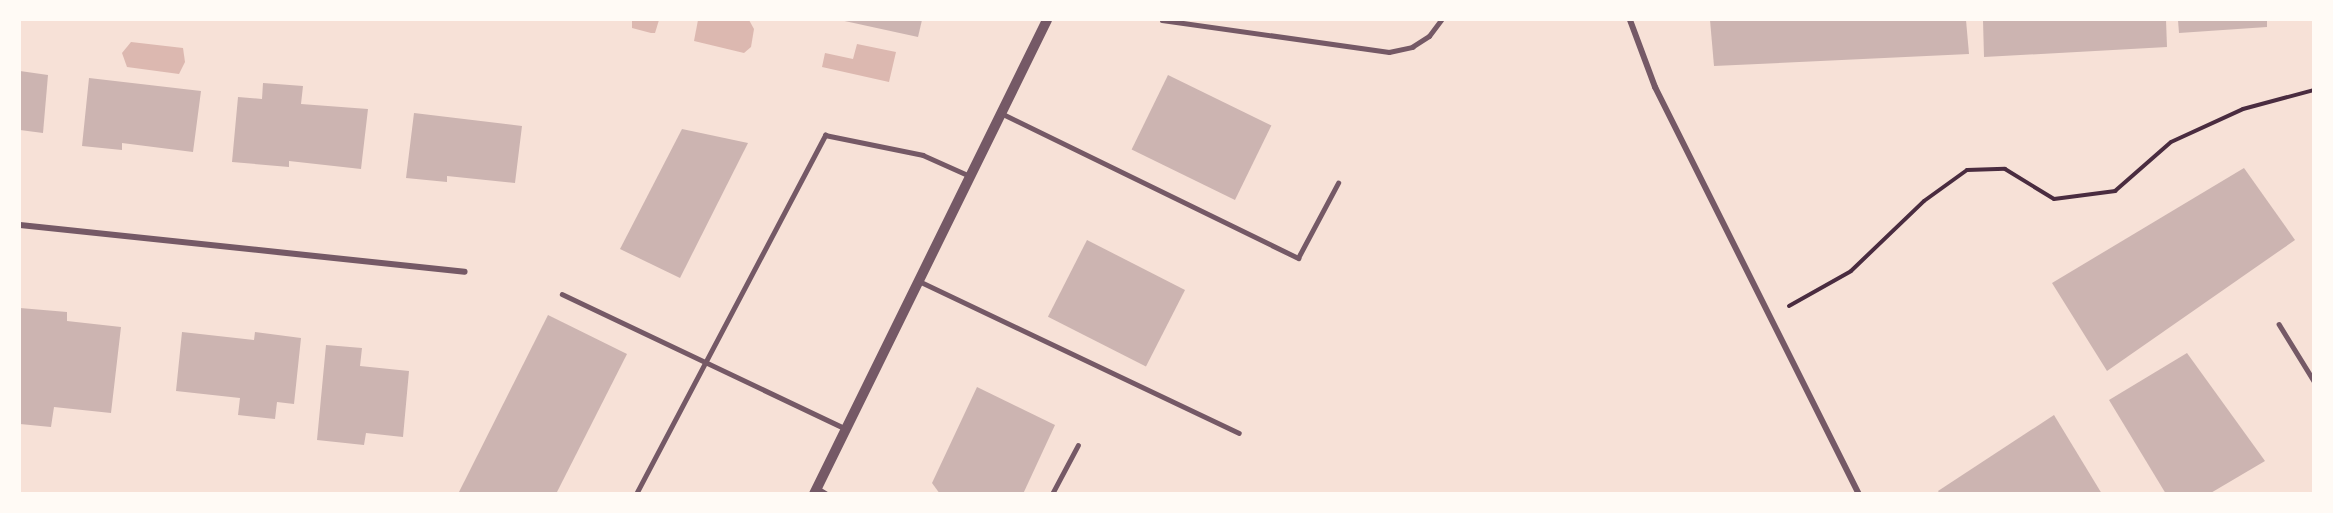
<!DOCTYPE html>
<style>
body{margin:0}
#map{position:relative;width:2333px;height:513px;overflow:hidden;background:#f7e1d7;font-family:Jost,sans-serif}
div>[style]{position:absolute}
.water>*{inset:0;background:#dcb8b0}
.building>*{inset:0;background:#ccb4b1;transform-origin:0 0}
.path>*{height:4px;margin:-2px;padding:0 2px;transform-origin:2px;border-radius:2px;background:#4a2c40}
.service>*{height:4.5px;margin:-2.25px;padding:0 2.25px;transform-origin:2.25px;border-radius:2.25px;background:#755966}
.minor>*{height:6px;margin:-3px;padding:0 3px;transform-origin:3px;border-radius:3px;background:#755966}
.tertiary>*{height:10px;margin:-5px;padding:0 5px;transform-origin:5px;border-radius:5px;background:#755966}
span{translate:-50% -50%;white-space:nowrap;text-align:center;line-height:1.15;-webkit-text-stroke:4.5px #fffaf5;paint-order:stroke}
.frame{position:absolute;inset:0;border:21px solid #fffaf5;pointer-events:none}
</style>
<div id="map">
<div class="water">
<div style="clip-path:polygon(632px 20px,659px 20px,655px 33px,651px 33px,632px 28px)"></div>
<div style="clip-path:polygon(698px 20px,749px 20px,754px 29px,751px 47px,744px 53px,694px 41px)"></div>
<div style="clip-path:polygon(131px 42px,183px 48px,185px 62px,179px 74px,127px 67px,122px 53px)"></div>
<div style="clip-path:polygon(857px 44px,896px 52px,889px 82px,822px 67px,825px 53px,853px 59px)"></div>
</div>
<div class="building">
<div style="clip-path:polygon(840px 20px,922px 20px,918px 37px)"></div>
<div style="clip-path:polygon(1710px 20px,1966px 20px,1969px 54px,1714px 66px)"></div>
<div style="clip-path:polygon(1983px 20px,2166px 20px,2167px 47px,1984px 57px)"></div>
<div style="clip-path:polygon(2178px 20px,2267px 20px,2267px 27px,2179px 33px)"></div>
<div style="clip-path:polygon(20px 71px,48px 75px,43px 133px,20px 130px)"></div>
<div style="left:1168px;top:75px;width:115px;height:83px;rotate:26deg"></div>
<div style="clip-path:polygon(89px 78px,201px 91px,193px 152px,122px 143px,122px 150px,82px 146px)"></div>
<div style="clip-path:polygon(263px 83px,303px 86px,301px 104px,368px 109px,361px 169px,289px 161px,289px 167px,232px 162px,238px 97px,262px 99px)"></div>
<div style="clip-path:polygon(414px 113px,522px 126px,515px 183px,447px 176px,447px 182px,406px 178px)"></div>
<div style="clip-path:polygon(682px 129px,748px 143px,680px 278px,620px 249px)"></div>
<div style="clip-path:polygon(2244px 168px,2295px 240px,2107px 371px,2052px 283px)"></div>
<div style="left:1087px;top:240px;width:110px;height:86px;rotate:27deg"></div>
<div style="clip-path:polygon(20px 308px,67px 312px,67px 321px,121px 327px,111px 413px,54px 407px,51px 427px,20px 424px)"></div>
<div style="clip-path:polygon(548px 315px,627px 354px,556px 494px,458px 494px)"></div>
<div style="clip-path:polygon(182px 332px,254px 340px,255px 332px,301px 338px,294px 404px,277px 402px,275px 419px,238px 415px,240px 398px,176px 391px)"></div>
<div style="clip-path:polygon(326px 345px,362px 348px,360px 366px,409px 371px,403px 437px,366px 433px,364px 445px,317px 440px)"></div>
<div style="clip-path:polygon(2187px 353px,2265px 461px,2209px 494px,2166px 494px,2109px 400px)"></div>
<div style="clip-path:polygon(977px 387px,1055px 425px,1023px 494px,940px 494px,932px 483px)"></div>
<div style="clip-path:polygon(2054px 415px,2102px 494px,1940px 494px,1938px 491px)"></div>
</div>
<div class="path">
<div style="left:1789px;top:306px;width:71px;rotate:-29.4deg"></div>
<div style="left:1851px;top:271px;width:101px;rotate:-43.8deg"></div>
<div style="left:1924px;top:201px;width:53px;rotate:-35.8deg"></div>
<div style="left:1967px;top:170px;width:38px;rotate:-2deg"></div>
<div style="left:2005px;top:169px;width:57px;rotate:31.5deg"></div>
<div style="left:2054px;top:199px;width:62px;rotate:-7.5deg"></div>
<div style="left:2115px;top:191px;width:74px;rotate:-41.2deg"></div>
<div style="left:2171px;top:142px;width:79px;rotate:-24.6deg"></div>
<div style="left:2243px;top:109px;width:73px;rotate:-15deg"></div>
</div>
<div class="service">
<div style="left:1162px;top:20px;width:229px;rotate:8deg"></div>
<div style="left:1389px;top:52px;width:24px;rotate:-12deg"></div>
<div style="left:1412px;top:47px;width:20px;rotate:-33deg"></div>
<div style="left:1429px;top:36px;width:20px;rotate:-53deg"></div>
<div style="left:1001px;top:113px;width:331px;rotate:26deg"></div>
<div style="left:1298px;top:258px;width:85px;rotate:-61.9deg"></div>
<div style="left:919px;top:281px;width:354px;rotate:25.4deg"></div>
<div style="left:562px;top:294px;width:314px;rotate:25.4deg"></div>
<div style="left:2279px;top:324px;width:67px;rotate:58.4deg"></div>
<div style="left:817px;top:488px;width:12px;rotate:31deg"></div>
<div style="left:636px;top:494px;width:406px;rotate:-62.2deg"></div>
<div style="left:825px;top:135px;width:100px;rotate:11.5deg"></div>
<div style="left:923px;top:155px;width:51px;rotate:24.1deg"></div>
<div style="left:1052px;top:494px;width:55px;rotate:-62deg"></div>
</div>
<div class="minor">
<div style="left:1630px;top:20px;width:72px;rotate:69.5deg"></div>
<div style="left:1655px;top:87px;width:455px;rotate:63.4deg"></div>
<div style="left:20px;top:225px;width:447px;rotate:6deg"></div>
</div>
<div class="tertiary">
<div style="left:814px;top:494px;width:528px;rotate:-63.82deg"></div>
</div>
<div class="frame"></div>
</div>
